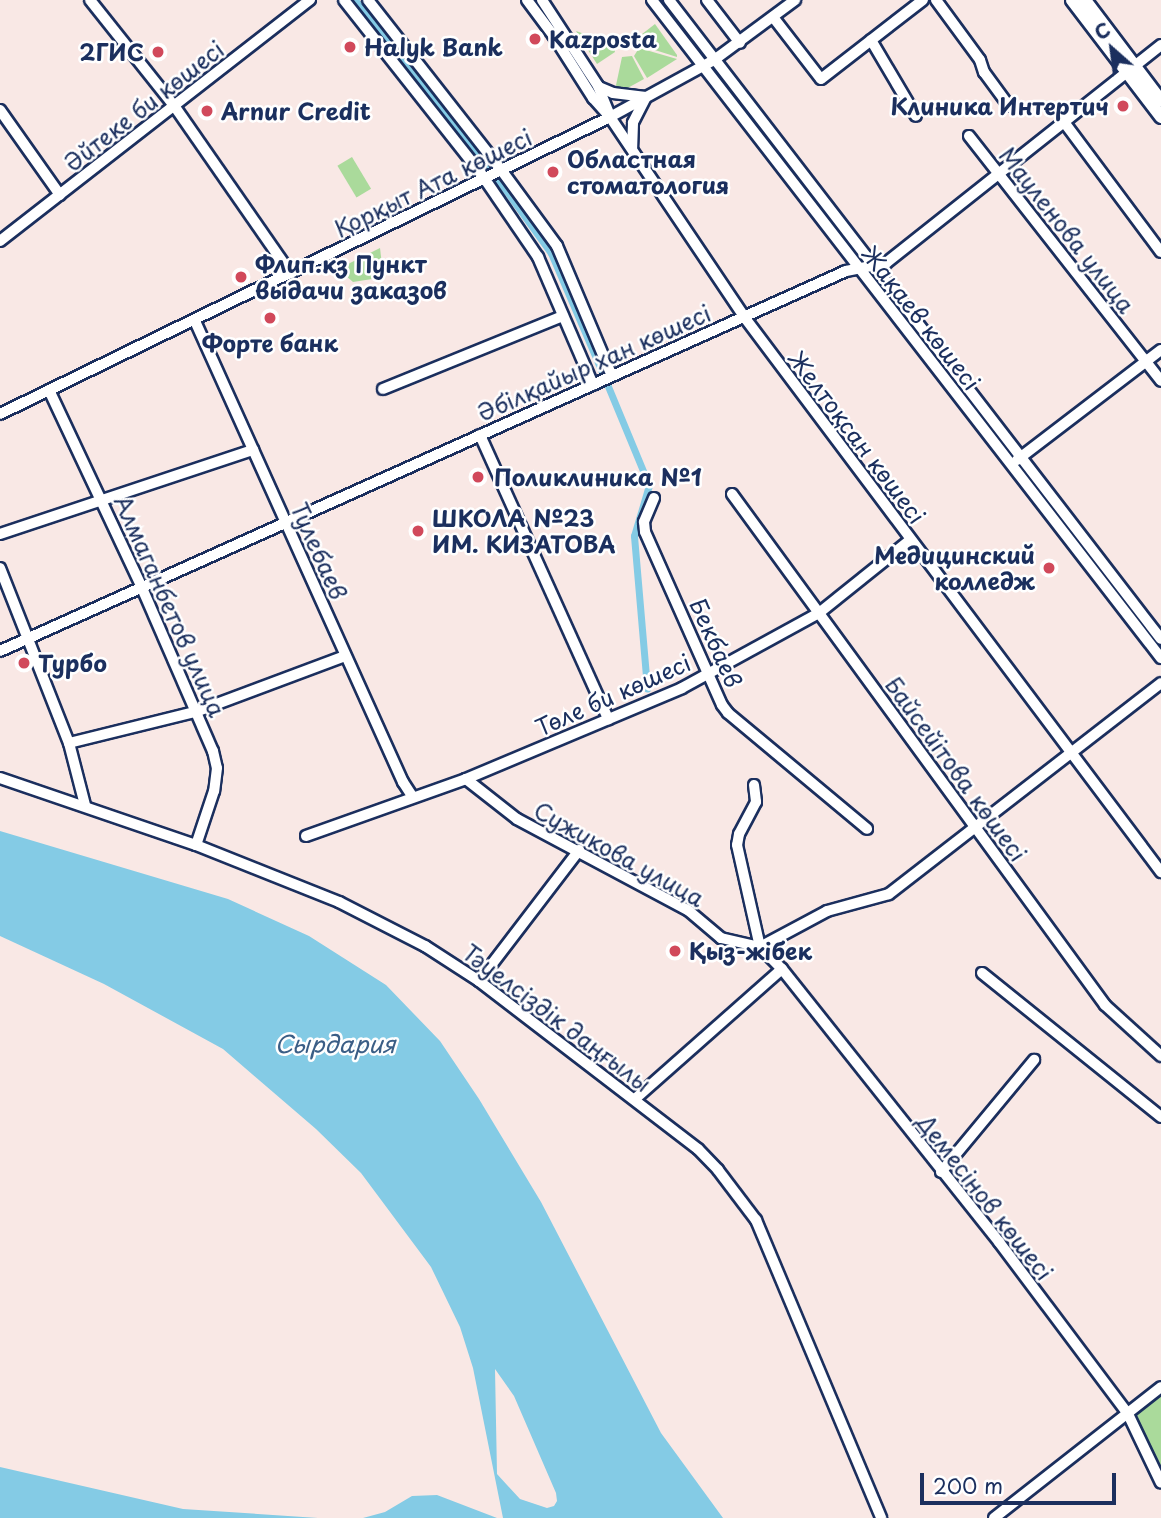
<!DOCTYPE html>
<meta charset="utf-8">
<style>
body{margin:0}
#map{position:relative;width:1161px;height:1518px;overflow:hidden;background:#f9e8e5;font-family:"Playpen Sans",sans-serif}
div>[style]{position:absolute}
.green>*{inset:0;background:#aada9b;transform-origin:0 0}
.water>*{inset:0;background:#84cbe5}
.stream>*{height:2px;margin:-1px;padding:0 1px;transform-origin:1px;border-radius:1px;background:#84cbe5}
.canal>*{height:7px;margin:-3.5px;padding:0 3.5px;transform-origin:3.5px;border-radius:3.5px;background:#84cbe5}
.roads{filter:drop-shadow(2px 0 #1b2f5e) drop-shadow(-2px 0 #1b2f5e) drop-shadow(0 2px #1b2f5e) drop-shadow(0 -2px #1b2f5e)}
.minor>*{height:10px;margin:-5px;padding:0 5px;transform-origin:5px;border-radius:5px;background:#fff}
.major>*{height:12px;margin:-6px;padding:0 6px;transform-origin:6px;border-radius:6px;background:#fff}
.dots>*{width:19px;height:19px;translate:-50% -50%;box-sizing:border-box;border:4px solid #fff;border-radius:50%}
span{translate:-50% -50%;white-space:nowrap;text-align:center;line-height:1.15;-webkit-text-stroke:5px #fff;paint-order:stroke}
.poi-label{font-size:23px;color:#1b2f5e;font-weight:700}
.left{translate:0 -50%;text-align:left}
.right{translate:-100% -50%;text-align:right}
.street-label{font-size:23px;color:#1b2f5e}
.water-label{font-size:24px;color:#3a5e86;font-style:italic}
.north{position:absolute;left:1077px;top:14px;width:70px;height:70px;-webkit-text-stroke:5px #fff;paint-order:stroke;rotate:332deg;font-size:19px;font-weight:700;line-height:28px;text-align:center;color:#1b2f5e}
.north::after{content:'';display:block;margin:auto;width:24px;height:32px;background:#1b2f5e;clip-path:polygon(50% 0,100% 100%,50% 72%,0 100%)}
.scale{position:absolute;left:920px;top:1473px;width:196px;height:32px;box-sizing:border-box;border:4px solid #1b2f5e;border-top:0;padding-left:9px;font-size:21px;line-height:24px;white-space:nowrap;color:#1b2f5e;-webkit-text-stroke:5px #fff;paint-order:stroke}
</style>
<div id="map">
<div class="green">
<div style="clip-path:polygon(655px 24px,677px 55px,677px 57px,639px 45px,637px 38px)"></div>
<div style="clip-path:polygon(576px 31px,613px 44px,615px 52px,597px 64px)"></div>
<div style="clip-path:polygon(639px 48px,677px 59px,647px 78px,634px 56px)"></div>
<div style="clip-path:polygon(632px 56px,644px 79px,624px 90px,615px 90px,622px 57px)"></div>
<div style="left:352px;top:157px;width:37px;height:17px;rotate:59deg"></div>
<div style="clip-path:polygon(380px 248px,382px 265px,372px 279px,353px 282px,338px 269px)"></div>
<div style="clip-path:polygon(1161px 1388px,1161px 1479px,1128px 1413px)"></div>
</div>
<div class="water">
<div style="clip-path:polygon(evenodd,0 831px,228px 899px,309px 936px,386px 985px,440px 1041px,479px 1099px,541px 1202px,661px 1433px,723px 1518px,503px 1518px,473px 1368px,460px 1327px,431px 1267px,361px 1173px,316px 1129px,223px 1049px,104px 984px,0 936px,0 831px,495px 1369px,514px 1396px,556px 1493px,557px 1501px,554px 1506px,547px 1508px,520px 1499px,497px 1474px,495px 1369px)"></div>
<div style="clip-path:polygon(0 1467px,183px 1509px,318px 1518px,0 1518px)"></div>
<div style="clip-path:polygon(437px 1495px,497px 1518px,363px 1518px,385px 1512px,412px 1496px)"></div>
</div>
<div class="stream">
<div style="left:1146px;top:1406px;width:19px;rotate:-36deg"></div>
<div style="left:1135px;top:1415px;width:6px;rotate:-39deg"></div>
<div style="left:1019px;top:1505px;width:34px;rotate:-37deg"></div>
</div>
<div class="canal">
<div style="left:355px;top:0;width:241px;rotate:51.6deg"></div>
<div style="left:505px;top:189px;width:79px;rotate:54.3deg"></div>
<div style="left:551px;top:253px;width:137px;rotate:66.8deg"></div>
<div style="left:605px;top:379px;width:115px;rotate:67.5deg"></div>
<div style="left:649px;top:485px;width:53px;rotate:106.4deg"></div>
<div style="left:634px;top:536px;width:153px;rotate:85.1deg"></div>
</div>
<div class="roads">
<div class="minor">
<div style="left:90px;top:0;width:137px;rotate:51.5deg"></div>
<div style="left:175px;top:107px;width:203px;rotate:55.2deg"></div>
<div style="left:344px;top:0;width:219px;rotate:51.7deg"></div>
<div style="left:480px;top:172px;width:103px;rotate:55.7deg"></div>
<div style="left:538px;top:257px;width:139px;rotate:66.7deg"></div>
<div style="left:368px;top:0;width:217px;rotate:51.9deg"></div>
<div style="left:502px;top:171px;width:93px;rotate:53.7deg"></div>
<div style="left:557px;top:246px;width:141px;rotate:67.1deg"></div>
<div style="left:527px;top:0;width:44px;rotate:53.4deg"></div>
<div style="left:553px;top:35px;width:75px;rotate:57.6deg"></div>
<div style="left:593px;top:98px;width:25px;rotate:48deg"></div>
<div style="left:610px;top:117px;width:242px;rotate:56.1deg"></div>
<div style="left:745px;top:318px;width:693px;rotate:53.1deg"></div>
<div style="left:542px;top:0;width:103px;rotate:56.9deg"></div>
<div style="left:598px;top:86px;width:29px;rotate:68deg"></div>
<div style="left:652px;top:0;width:832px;rotate:52.28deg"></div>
<div style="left:669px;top:0;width:806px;rotate:52.41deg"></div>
<div style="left:707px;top:0;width:54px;rotate:52.5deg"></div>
<div style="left:936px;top:0;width:74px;rotate:53.7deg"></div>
<div style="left:980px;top:60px;width:13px;rotate:72deg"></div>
<div style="left:984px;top:72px;width:42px;rotate:53.7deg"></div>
<div style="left:773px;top:17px;width:78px;rotate:52.3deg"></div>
<div style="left:821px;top:79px;width:129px;rotate:-37.8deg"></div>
<div style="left:871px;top:40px;width:88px;rotate:59.4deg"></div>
<div style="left:599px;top:87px;width:15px;rotate:23deg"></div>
<div style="left:613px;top:93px;width:33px;rotate:7deg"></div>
<div style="left:646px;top:97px;width:29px;rotate:117deg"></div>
<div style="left:633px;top:123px;width:25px;rotate:92deg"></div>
<div style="left:0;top:110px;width:104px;rotate:54.8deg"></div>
<div style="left:1064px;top:122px;width:162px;rotate:53.3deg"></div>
<div style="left:969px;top:136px;width:311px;rotate:51.9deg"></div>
<div style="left:0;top:241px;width:393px;rotate:-37.9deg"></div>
<div style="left:195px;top:321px;width:506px;rotate:65.72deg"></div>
<div style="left:403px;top:782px;width:17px;rotate:57deg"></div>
<div style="left:383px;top:389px;width:194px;rotate:-22.1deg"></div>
<div style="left:49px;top:390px;width:219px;rotate:64.8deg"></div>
<div style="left:142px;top:588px;width:178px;rotate:66.5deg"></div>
<div style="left:213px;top:751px;width:17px;rotate:77deg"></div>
<div style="left:217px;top:768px;width:23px;rotate:97deg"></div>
<div style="left:214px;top:791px;width:57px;rotate:108.4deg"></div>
<div style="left:0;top:414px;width:678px;rotate:-25.96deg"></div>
<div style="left:610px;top:117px;width:119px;rotate:-28.7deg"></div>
<div style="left:714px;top:60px;width:101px;rotate:-36.5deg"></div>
<div style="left:480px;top:435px;width:312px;rotate:65.7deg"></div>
<div style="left:1017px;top:460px;width:181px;rotate:-37.4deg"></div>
<div style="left:732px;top:494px;width:633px;rotate:53.87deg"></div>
<div style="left:1105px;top:1005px;width:76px;rotate:42.3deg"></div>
<div style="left:654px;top:498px;width:26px;rotate:113deg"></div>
<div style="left:644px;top:522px;width:10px;rotate:84deg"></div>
<div style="left:645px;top:532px;width:189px;rotate:66deg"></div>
<div style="left:722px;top:705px;width:10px;rotate:53deg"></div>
<div style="left:728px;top:713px;width:181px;rotate:39.8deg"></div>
<div style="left:0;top:534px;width:267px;rotate:-18.4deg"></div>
<div style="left:0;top:568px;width:188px;rotate:68.5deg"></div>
<div style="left:69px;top:743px;width:64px;rotate:75.5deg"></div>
<div style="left:0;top:651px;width:927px;rotate:-24.19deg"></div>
<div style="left:846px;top:271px;width:41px;rotate:-11.3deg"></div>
<div style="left:886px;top:263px;width:351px;rotate:-38.4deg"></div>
<div style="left:69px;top:743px;width:133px;rotate:-13.9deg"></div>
<div style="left:198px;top:711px;width:157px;rotate:-20.5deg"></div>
<div style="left:0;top:778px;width:207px;rotate:18.9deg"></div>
<div style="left:196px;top:845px;width:154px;rotate:21.7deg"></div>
<div style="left:339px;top:902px;width:97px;rotate:27.1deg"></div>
<div style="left:425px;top:946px;width:64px;rotate:32.9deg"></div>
<div style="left:479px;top:981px;width:276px;rotate:37.5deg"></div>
<div style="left:698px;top:1149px;width:29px;rotate:46deg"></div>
<div style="left:718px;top:1170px;width:63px;rotate:52.8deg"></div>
<div style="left:756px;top:1220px;width:323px;rotate:67.2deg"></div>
<div style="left:466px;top:779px;width:65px;rotate:38.1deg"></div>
<div style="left:517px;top:819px;width:195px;rotate:28.1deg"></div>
<div style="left:689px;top:911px;width:42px;rotate:40.2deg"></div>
<div style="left:721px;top:938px;width:40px;rotate:13deg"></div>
<div style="left:754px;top:785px;width:17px;rotate:83deg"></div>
<div style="left:756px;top:802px;width:36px;rotate:118deg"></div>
<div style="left:739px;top:834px;width:11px;rotate:100deg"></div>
<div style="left:737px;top:845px;width:105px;rotate:77.3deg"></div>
<div style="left:306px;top:836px;width:170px;rotate:-19.6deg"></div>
<div style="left:466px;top:779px;width:234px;rotate:-22.8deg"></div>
<div style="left:682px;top:688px;width:156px;rotate:-28.7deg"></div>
<div style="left:819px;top:613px;width:117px;rotate:-38.7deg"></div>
<div style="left:760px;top:947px;width:31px;rotate:45deg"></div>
<div style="left:782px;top:969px;width:349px;rotate:51.5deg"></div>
<div style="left:999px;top:1242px;width:215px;rotate:53.1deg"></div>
<div style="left:1128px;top:1414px;width:76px;rotate:64.4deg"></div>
<div style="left:760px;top:947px;width:76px;rotate:-28.2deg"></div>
<div style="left:827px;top:911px;width:64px;rotate:-15.3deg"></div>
<div style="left:889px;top:894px;width:344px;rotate:-37.8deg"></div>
<div style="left:982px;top:973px;width:230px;rotate:38.8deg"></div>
<div style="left:479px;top:981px;width:165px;rotate:-52.6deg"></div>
<div style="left:635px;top:1099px;width:196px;rotate:-41.5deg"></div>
<div style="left:941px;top:1172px;width:146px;rotate:-50.3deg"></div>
<div style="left:994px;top:1518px;width:212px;rotate:-38.1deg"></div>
</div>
<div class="major">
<div style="left:1072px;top:0;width:147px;rotate:52.7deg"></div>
<div style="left:1085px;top:0;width:126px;rotate:53deg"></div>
</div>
</div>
<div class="dots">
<div style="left:535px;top:39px;background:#d1495b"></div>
<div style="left:350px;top:47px;background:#d1495b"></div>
<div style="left:158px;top:52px;background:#d1495b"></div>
<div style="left:1123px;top:106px;background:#d1495b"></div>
<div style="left:207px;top:111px;background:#d1495b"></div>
<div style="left:553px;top:172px;background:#d1495b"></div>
<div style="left:241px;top:277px;background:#d1495b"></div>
<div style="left:270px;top:318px;background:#d1495b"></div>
<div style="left:478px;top:477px;background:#d1495b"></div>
<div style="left:418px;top:531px;background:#d1495b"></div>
<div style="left:1049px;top:568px;background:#d1495b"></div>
<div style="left:24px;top:663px;background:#d1495b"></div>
<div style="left:675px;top:951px;background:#d1495b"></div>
</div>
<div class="poi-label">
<span class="left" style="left:549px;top:39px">Kazposta</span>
<span class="left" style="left:364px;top:47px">Halyk Bank</span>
<span class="right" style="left:144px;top:52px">2ГИС</span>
<span class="right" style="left:1109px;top:106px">Клиника Интертич</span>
<span class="left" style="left:221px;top:111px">Arnur Credit</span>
<span class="left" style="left:567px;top:172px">Областная<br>стоматология</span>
<span class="left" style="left:255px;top:277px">Флип.кз Пункт<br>выдачи заказов</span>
<span style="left:270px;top:343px">Форте банк</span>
<span class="left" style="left:494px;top:477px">Поликлиника №1</span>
<span class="left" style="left:432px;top:531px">ШКОЛА №23<br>ИМ. КИЗАТОВА</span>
<span class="right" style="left:1035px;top:568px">Медицинский<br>колледж</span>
<span class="left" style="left:38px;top:663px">Турбо</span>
<span class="left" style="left:689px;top:951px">Қыз-жібек</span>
</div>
<div class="street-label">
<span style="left:144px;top:106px;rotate:-38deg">Әйтеке би көшесі</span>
<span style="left:433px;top:183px;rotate:-26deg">Қорқыт Ата көшесі</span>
<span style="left:1067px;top:230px;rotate:52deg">Мауленова улица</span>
<span style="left:921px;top:318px;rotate:52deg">Жақаев көшесі</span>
<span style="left:594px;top:363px;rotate:-24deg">Әбілқайыр хан көшесі</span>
<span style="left:857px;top:437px;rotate:53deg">Желтоқсан көшесі</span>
<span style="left:319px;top:551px;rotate:66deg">Тулебаев</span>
<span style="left:170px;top:606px;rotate:66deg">Алмаганбетов улица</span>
<span style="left:716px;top:643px;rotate:66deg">Бекбаев</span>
<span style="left:613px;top:695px;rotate:-24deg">Төле би көшесі</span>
<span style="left:956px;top:769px;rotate:54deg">Байсейітова көшесі</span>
<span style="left:619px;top:854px;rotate:29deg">Сужикова улица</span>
<span style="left:557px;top:1018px;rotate:37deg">Тәуелсіздік даңғылы</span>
<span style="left:985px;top:1197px;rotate:52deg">Демесінов көшесі</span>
</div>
<div class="water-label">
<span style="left:335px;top:1044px">Сырдария</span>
</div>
<div class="north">С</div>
<div class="scale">200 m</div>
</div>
